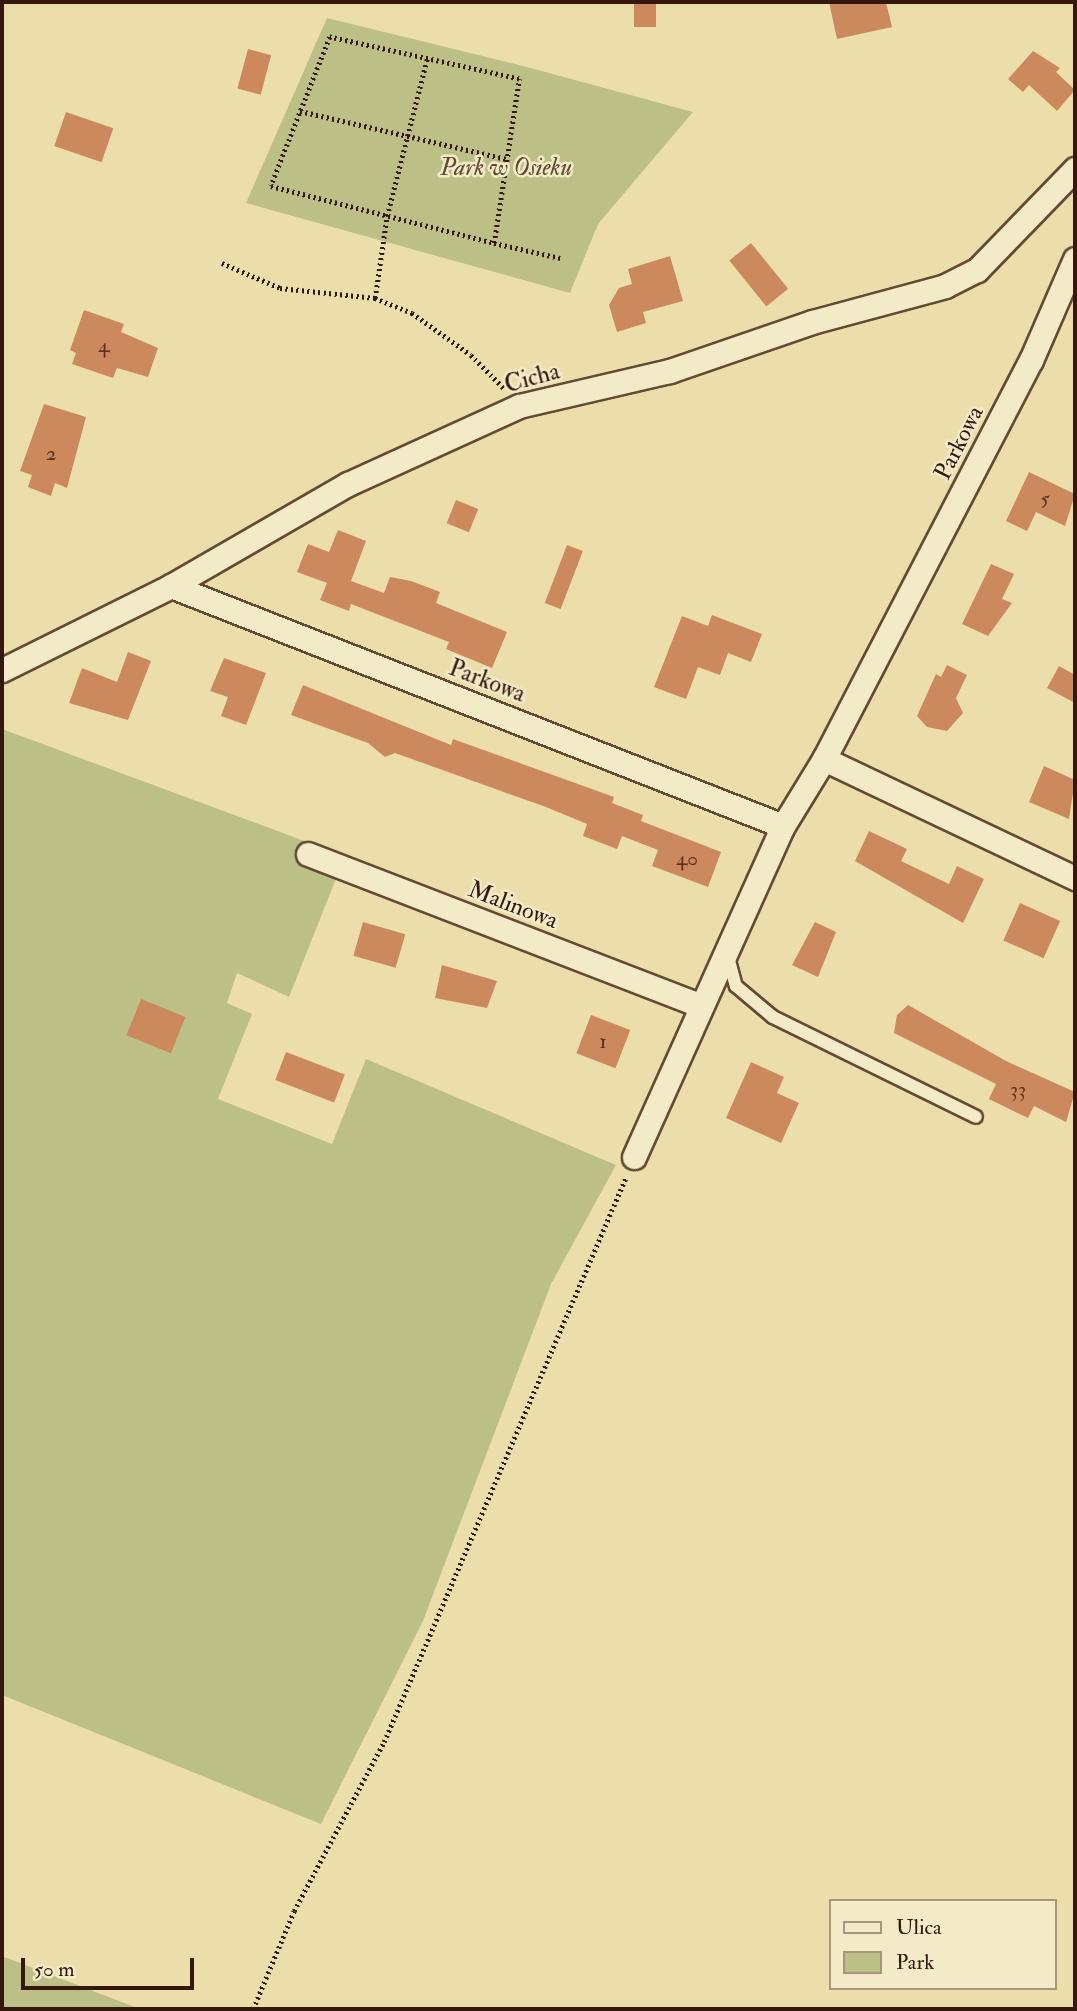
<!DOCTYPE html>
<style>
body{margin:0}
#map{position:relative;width:1077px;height:2011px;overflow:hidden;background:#ecdeab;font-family:"IM FELL Double Pica",serif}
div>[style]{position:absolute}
.green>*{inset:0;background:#bdc086}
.building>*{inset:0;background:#cd895e;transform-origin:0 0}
.path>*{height:4.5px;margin-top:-2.25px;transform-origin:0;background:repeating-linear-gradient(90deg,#35180d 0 2px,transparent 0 5.5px)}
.roads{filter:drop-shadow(2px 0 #634a34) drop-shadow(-2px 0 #634a34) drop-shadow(0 2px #634a34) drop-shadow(0 -2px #634a34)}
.lane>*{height:12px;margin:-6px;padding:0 6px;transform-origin:6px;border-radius:6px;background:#f3eac8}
.street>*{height:23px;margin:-11.5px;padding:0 11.5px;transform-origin:11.5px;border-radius:11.5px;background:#f3eac8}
span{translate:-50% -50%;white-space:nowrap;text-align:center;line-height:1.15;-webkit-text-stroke:5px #f3eac8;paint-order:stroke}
.number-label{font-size:21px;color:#5b3421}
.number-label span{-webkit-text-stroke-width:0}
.park-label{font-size:24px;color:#5e4a31;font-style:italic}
.street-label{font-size:24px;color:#35180d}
.frame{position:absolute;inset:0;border:4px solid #35180d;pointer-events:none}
.legend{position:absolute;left:829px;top:1899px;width:228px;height:91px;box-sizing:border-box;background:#f3eac8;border:2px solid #a7967d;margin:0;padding:9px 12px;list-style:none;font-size:21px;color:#35180d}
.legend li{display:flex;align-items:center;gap:14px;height:35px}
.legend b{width:35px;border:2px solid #a7967d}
.scale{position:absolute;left:21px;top:1958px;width:173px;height:32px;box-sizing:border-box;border:4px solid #35180d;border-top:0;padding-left:9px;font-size:21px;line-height:24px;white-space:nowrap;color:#35180d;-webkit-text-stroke:5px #f3eac8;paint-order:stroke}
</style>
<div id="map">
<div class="green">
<div style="clip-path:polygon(327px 18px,527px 67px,693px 112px,598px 224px,570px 293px,246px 203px)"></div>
<div style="clip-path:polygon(2px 729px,345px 856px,289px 997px,237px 973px,227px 1003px,252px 1014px,218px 1099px,332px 1144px,366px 1059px,616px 1165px,551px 1284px,423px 1621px,321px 1824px,2px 1695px)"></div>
<div style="clip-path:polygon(2px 1956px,140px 2009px,2px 2009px)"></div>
</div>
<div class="building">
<div style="left:634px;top:2px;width:22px;height:25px"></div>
<div style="clip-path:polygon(829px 2px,886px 2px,892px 27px,837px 39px)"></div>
<div style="left:248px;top:49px;width:24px;height:41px;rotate:15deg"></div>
<div style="clip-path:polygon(1033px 51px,1060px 68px,1056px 72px,1075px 90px,1057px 111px,1029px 85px,1023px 92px,1008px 79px)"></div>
<div style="left:66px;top:112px;width:50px;height:36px;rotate:19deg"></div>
<div style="left:751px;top:243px;width:59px;height:28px;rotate:51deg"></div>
<div style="clip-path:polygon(670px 256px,683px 301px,643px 312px,646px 323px,617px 332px,609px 305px,619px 288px,632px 284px,628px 269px)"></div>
<div style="clip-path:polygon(84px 310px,124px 324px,121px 332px,158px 348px,148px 377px,117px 368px,113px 378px,72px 364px,76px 353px,70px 350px)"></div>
<div style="clip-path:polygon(44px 404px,86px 417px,67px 488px,55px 483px,51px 496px,28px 487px,32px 475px,20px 471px)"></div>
<div style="clip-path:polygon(1029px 472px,1075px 494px,1065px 526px,1036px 512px,1027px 531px,1006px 521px)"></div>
<div style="left:456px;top:500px;width:24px;height:25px;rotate:22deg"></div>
<div style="clip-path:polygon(338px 530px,366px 541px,351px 581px,384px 593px,390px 577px,411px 581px,440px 592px,436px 603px,507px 632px,492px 668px,446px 649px,449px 642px,351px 604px,349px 611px,320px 600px,327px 583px,297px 572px,308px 544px,329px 552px)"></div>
<div style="left:567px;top:545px;width:17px;height:62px;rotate:21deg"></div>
<div style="clip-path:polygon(991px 564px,1014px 574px,1002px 599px,1012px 603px,988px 636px,962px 624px)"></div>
<div style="clip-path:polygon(712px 615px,762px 634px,751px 662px,728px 653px,720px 675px,698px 667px,686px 699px,654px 687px,682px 616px,708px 626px)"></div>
<div style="clip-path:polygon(128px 652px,151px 661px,128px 720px,69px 703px,82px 668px,117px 682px)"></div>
<div style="clip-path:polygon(224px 658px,266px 673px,246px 725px,221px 716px,228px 697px,210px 691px)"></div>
<div style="clip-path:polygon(947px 665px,967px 675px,956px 698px,963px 713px,947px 731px,927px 727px,917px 716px,936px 674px,941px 677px)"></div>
<div style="clip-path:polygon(1059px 666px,1075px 675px,1075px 703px,1047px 688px)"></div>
<div style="clip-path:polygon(303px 685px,451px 745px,453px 739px,614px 797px,612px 803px,643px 815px,641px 821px,721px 852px,708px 887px,652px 866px,658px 850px,622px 836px,617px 849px,583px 836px,587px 824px,546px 807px,395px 753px,385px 757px,368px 743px,291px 715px)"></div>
<div style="clip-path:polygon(1044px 766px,1075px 780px,1069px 819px,1029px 802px)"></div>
<div style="clip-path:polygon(869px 831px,907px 849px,901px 861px,949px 884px,957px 866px,984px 879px,963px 923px,855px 861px)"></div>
<div style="left:1020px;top:903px;width:44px;height:41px;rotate:24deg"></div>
<div style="left:363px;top:922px;width:44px;height:35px;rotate:16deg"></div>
<div style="clip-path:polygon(815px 922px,836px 932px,818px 977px,792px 965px)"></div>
<div style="clip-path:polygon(442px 965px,497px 981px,487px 1008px,435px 998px)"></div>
<div style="left:141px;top:999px;width:48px;height:39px;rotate:22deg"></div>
<div style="clip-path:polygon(908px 1005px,1006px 1061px,1075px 1092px,1066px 1122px,1034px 1106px,1028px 1118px,989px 1099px,996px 1084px,894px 1033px,897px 1015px)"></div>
<div style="left:591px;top:1015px;width:42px;height:41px;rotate:21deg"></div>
<div style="left:286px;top:1052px;width:63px;height:30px;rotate:21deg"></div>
<div style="clip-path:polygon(751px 1062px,784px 1077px,777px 1093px,799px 1103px,781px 1143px,726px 1118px)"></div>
</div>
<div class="path">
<div style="left:300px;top:111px;width:212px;rotate:13.1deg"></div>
<div style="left:494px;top:243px;width:166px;rotate:-81.3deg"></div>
<div style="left:519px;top:79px;width:194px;rotate:-167.5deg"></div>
<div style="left:330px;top:37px;width:160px;rotate:111.6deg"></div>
<div style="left:271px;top:186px;width:230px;rotate:14.3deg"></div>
<div style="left:494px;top:243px;width:68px;rotate:12.8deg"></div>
<div style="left:222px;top:263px;width:63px;rotate:23.3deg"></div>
<div style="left:280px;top:288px;width:96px;rotate:6deg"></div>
<div style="left:375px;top:298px;width:40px;rotate:22deg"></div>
<div style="left:412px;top:313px;width:72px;rotate:35.4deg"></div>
<div style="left:471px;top:355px;width:48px;rotate:45deg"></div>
<div style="left:375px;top:298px;width:83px;rotate:-81.7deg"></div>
<div style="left:387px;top:216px;width:162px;rotate:-75.7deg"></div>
<div style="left:253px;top:2009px;width:106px;rotate:-67.3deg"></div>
<div style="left:294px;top:1911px;width:191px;rotate:-62deg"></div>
<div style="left:384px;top:1742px;width:615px;rotate:-66.81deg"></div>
</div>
<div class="roads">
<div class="lane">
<div style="left:727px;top:953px;width:34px;rotate:75deg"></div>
<div style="left:736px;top:986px;width:48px;rotate:40deg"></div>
<div style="left:773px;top:1017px;width:226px;rotate:26.2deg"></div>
</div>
<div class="street">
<div style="left:171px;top:586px;width:657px;rotate:21.41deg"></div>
<div style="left:2px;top:670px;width:189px;rotate:-26.4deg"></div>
<div style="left:171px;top:586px;width:204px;rotate:-30deg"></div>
<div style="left:348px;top:484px;width:188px;rotate:-24.5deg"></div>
<div style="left:519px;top:406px;width:155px;rotate:-13.1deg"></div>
<div style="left:670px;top:371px;width:150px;rotate:-19deg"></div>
<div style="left:812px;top:322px;width:138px;rotate:-15.1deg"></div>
<div style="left:945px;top:286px;width:36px;rotate:-27deg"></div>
<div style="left:977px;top:270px;width:141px;rotate:-45.9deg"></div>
<div style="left:824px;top:759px;width:278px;rotate:25.4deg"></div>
<div style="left:308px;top:854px;width:419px;rotate:21.1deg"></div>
<div style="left:634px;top:1157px;width:363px;rotate:-65.8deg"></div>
<div style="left:783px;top:826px;width:79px;rotate:-58.5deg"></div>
<div style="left:824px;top:759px;width:449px;rotate:-62.6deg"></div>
<div style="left:1031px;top:360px;width:110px;rotate:-66.5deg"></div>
</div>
</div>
<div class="number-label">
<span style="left:104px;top:346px">4</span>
<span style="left:51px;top:454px">2</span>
<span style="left:1045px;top:499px">5</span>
<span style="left:687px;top:859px">40</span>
<span style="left:603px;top:1042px">1</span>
<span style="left:1018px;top:1090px">33</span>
</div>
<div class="park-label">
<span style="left:506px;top:168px">Park w Osieku</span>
</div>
<div class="street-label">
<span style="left:532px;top:378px;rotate:-15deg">Cicha</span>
<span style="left:959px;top:443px;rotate:-63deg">Parkowa</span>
<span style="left:487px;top:681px;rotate:21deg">Parkowa</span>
<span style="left:513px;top:905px;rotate:21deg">Malinowa</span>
</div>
<div class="frame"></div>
<ul class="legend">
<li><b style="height:9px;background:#f3eac8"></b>Ulica</li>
<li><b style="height:19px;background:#bdc086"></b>Park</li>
</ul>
<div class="scale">50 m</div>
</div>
